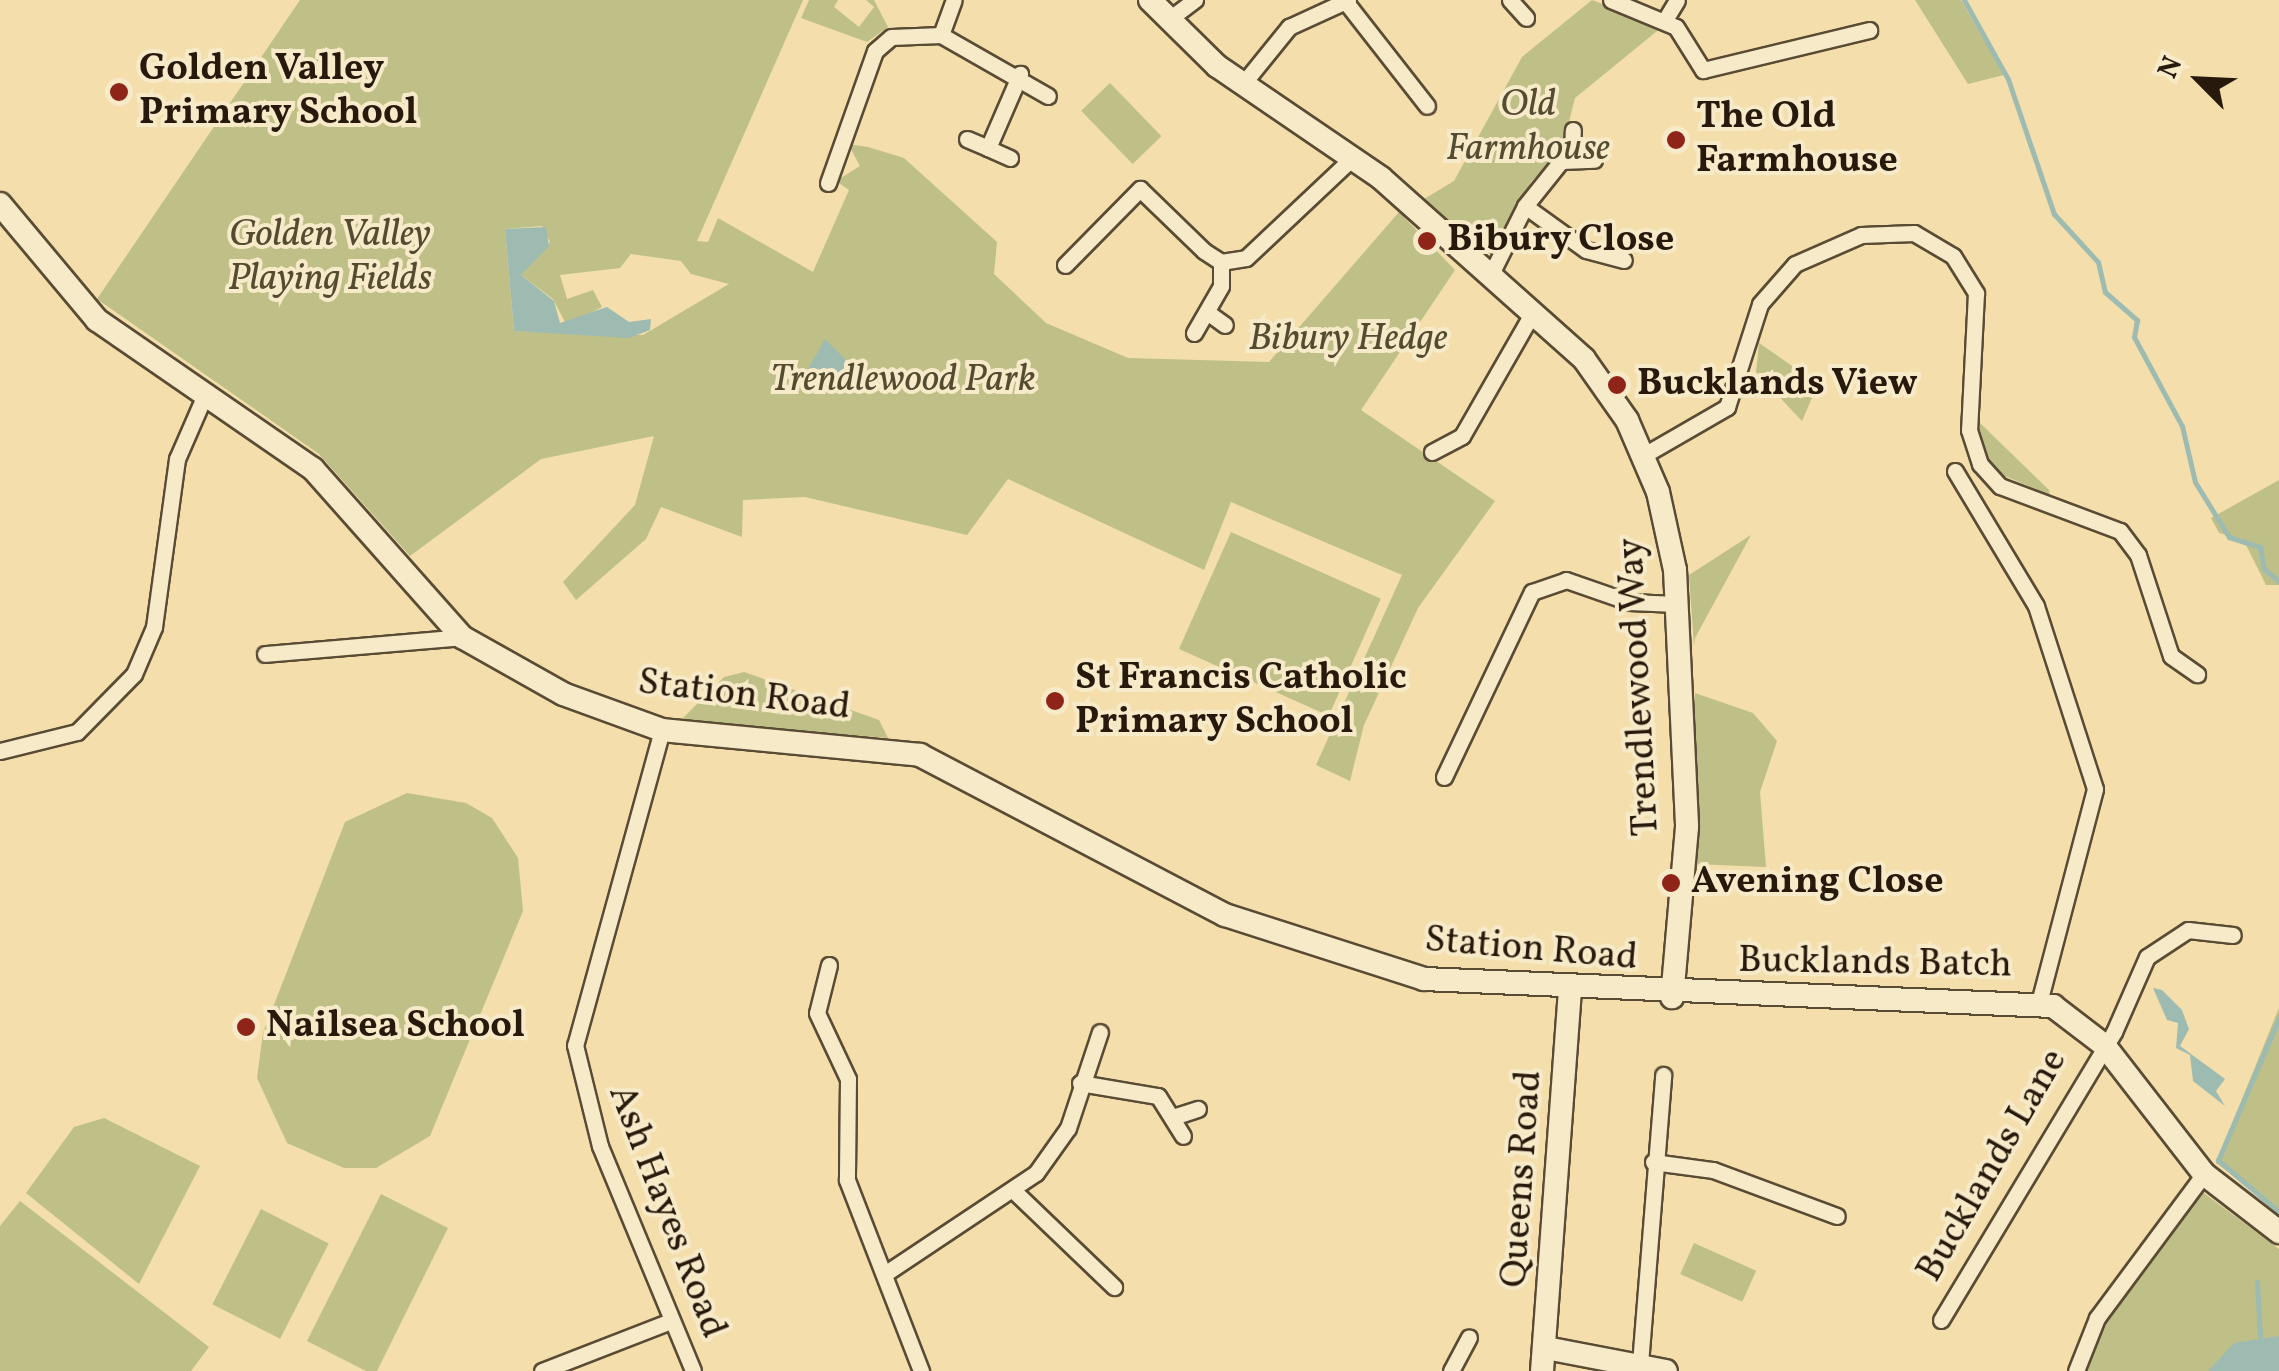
<!DOCTYPE html>
<style>
body{margin:0}
#map{position:relative;width:2279px;height:1371px;overflow:hidden;background:#f3deac;font-family:Vollkorn,serif}
div>[style]{position:absolute}
.green>*{inset:0;background:#bec087;transform-origin:0 0}
.water>*{inset:0;background:#9ebbb2}
.stream>*{height:5px;margin:-2.5px;padding:0 2.5px;transform-origin:2.5px;border-radius:2.5px;background:#9ebbb2}
.roads{filter:drop-shadow(2px 0 #5a4b34) drop-shadow(-2px 0 #5a4b34) drop-shadow(0 2px #5a4b34) drop-shadow(0 -2px #5a4b34)}
.street>*{height:15px;margin:-7.5px;padding:0 7.5px;transform-origin:7.5px;border-radius:7.5px;background:#f7eac9}
.secondary>*{height:22px;margin:-11px;padding:0 11px;transform-origin:11px;border-radius:11px;background:#f7eac9}
.dots>*{width:28px;height:28px;translate:-50% -50%;box-sizing:border-box;border:5px solid #f7eac9;border-radius:50%}
span{translate:-50% -50%;white-space:nowrap;text-align:center;line-height:1.15;-webkit-text-stroke:8px #f7eac9;paint-order:stroke}
.poi-label{font-size:38px;color:#271a0c;font-weight:700}
.left{translate:0 -50%;text-align:left}
.park-label{font-size:38px;color:#544c31;font-style:italic}
.street-label{font-size:38px;color:#271a0c}
.north{position:absolute;left:2149px;top:30px;width:100px;height:100px;-webkit-text-stroke:8px #f7eac9;paint-order:stroke;rotate:294deg;font-size:28px;font-weight:700;line-height:40px;text-align:center;color:#271a0c}
.north::after{content:'';display:block;margin:auto;width:35px;height:45px;background:#271a0c;clip-path:polygon(50% 0,100% 100%,50% 72%,0 100%)}
</style>
<div id="map">
<div class="green">
<div style="clip-path:polygon(evenodd,300px 0,803px 0,697px 241px,708px 242px,718px 218px,813px 272px,849px 190px,836px 181px,860px 166px,848px 144px,868px 147px,904px 158px,997px 242px,994px 274px,1046px 323px,1128px 358px,1269px 362px,1399px 212px,1455px 270px,1361px 410px,1495px 501px,1418px 608px,1364px 725px,1350px 781px,1316px 765px,1402px 575px,1231px 502px,1204px 570px,1008px 479px,967px 535px,805px 497px,743px 500px,742px 537px,661px 507px,646px 539px,576px 600px,563px 582px,635px 505px,654px 436px,541px 459px,410px 556px,319px 454px,97px 299px,300px 0,542px 226px,550px 242px,521px 275px,553px 299px,567px 326px,602px 307px,593px 290px,567px 299px,560px 275px,620px 268px,631px 254px,681px 261px,691px 274px,729px 284px,643px 335px,514px 331px,505px 229px,542px 226px)"></div>
<div style="clip-path:polygon(809px 0,838px 0,834px 7px,859px 27px,874px 7px,866px 0,874px 0,888px 27px,867px 42px,801px 18px)"></div>
<div style="clip-path:polygon(1592px 0,1662px 27px,1575px 98px,1562px 149px,1531px 182px,1500px 252px,1479px 256px,1424px 199px,1454px 181px,1522px 57px)"></div>
<div style="clip-path:polygon(1915px 0,1961px 0,2004px 75px,1968px 84px)"></div>
<div style="left:1110px;top:83px;width:74px;height:40px;rotate:46deg"></div>
<div style="clip-path:polygon(1759px 343px,1818px 384px,1802px 421px,1756px 372px)"></div>
<div style="clip-path:polygon(1978px 421px,2049px 490px,2050px 495px,2000px 474px,1979px 444px)"></div>
<div style="clip-path:polygon(2279px 480px,2279px 585px,2266px 585px,2243px 539px,2219px 533px,2211px 518px)"></div>
<div style="left:1231px;top:532px;width:164px;height:128px;rotate:24deg"></div>
<div style="clip-path:polygon(1751px 535px,1695px 638px,1694px 646px,1689px 575px)"></div>
<div style="clip-path:polygon(744px 672px,879px 720px,888px 738px,680px 721px,724px 677px)"></div>
<div style="clip-path:polygon(1695px 693px,1753px 713px,1777px 741px,1760px 792px,1766px 867px,1693px 864px)"></div>
<div style="clip-path:polygon(407px 793px,466px 803px,492px 818px,518px 858px,523px 911px,430px 1136px,376px 1168px,344px 1168px,287px 1143px,257px 1078px,263px 1033px,345px 822px)"></div>
<div style="clip-path:polygon(2279px 1008px,2279px 1209px,2216px 1163px)"></div>
<div style="clip-path:polygon(104px 1118px,200px 1166px,139px 1284px,26px 1193px,74px 1127px)"></div>
<div style="clip-path:polygon(2189px 1182px,2279px 1249px,2279px 1371px,2070px 1371px,2080px 1338px)"></div>
<div style="clip-path:polygon(381px 1194px,448px 1228px,377px 1371px,366px 1371px,307px 1341px)"></div>
<div style="clip-path:polygon(20px 1201px,209px 1347px,191px 1371px,0 1371px,0 1226px)"></div>
<div style="left:261px;top:1209px;width:76px;height:107px;rotate:27deg"></div>
<div style="left:1694px;top:1243px;width:68px;height:34px;rotate:24deg"></div>
</div>
<div class="water">
<div style="clip-path:polygon(546px 227px,549px 246px,521px 275px,554px 301px,560px 323px,607px 307px,629px 322px,651px 319px,650px 330px,629px 338px,514px 331px,505px 229px)"></div>
<div style="clip-path:polygon(825px 339px,849px 363px,819px 392px,800px 383px)"></div>
<div style="clip-path:polygon(2153px 988px,2162px 990px,2182px 1010px,2189px 1029px,2180px 1046px,2225px 1079px,2216px 1091px,2225px 1106px,2193px 1081px,2190px 1055px,2176px 1048px,2178px 1023px,2167px 1020px)"></div>
<div style="clip-path:polygon(2279px 1336px,2279px 1371px,2208px 1371px,2234px 1343px)"></div>
</div>
<div class="stream">
<div style="left:1964px;top:0;width:90px;rotate:60.9deg"></div>
<div style="left:2008px;top:79px;width:143px;rotate:71.2deg"></div>
<div style="left:2054px;top:214px;width:65px;rotate:47.5deg"></div>
<div style="left:2098px;top:262px;width:31px;rotate:77deg"></div>
<div style="left:2105px;top:292px;width:43px;rotate:41.2deg"></div>
<div style="left:2137px;top:320px;width:17px;rotate:100deg"></div>
<div style="left:2134px;top:337px;width:101px;rotate:61.7deg"></div>
<div style="left:2182px;top:426px;width:57px;rotate:76.9deg"></div>
<div style="left:2195px;top:482px;width:65px;rotate:58.3deg"></div>
<div style="left:2229px;top:537px;width:33px;rotate:18deg"></div>
<div style="left:2260px;top:547px;width:22px;rotate:80deg"></div>
<div style="left:2264px;top:569px;width:19px;rotate:39deg"></div>
<div style="left:2279px;top:1018px;width:155px;rotate:113.2deg"></div>
<div style="left:2218px;top:1160px;width:80px;rotate:40.4deg"></div>
<div style="left:2257px;top:1282px;width:54px;rotate:86.8deg"></div>
</div>
<div class="roads">
<div class="street">
<div style="left:1510px;top:0;width:24px;rotate:48deg"></div>
<div style="left:1611px;top:0;width:70px;rotate:22.6deg"></div>
<div style="left:1676px;top:27px;width:51px;rotate:57.9deg"></div>
<div style="left:1703px;top:70px;width:171px;rotate:-13.5deg"></div>
<div style="left:1345px;top:1px;width:133px;rotate:52deg"></div>
<div style="left:1168px;top:20px;width:34px;rotate:-37deg"></div>
<div style="left:1665px;top:20px;width:23px;rotate:-59deg"></div>
<div style="left:941px;top:35px;width:37px;rotate:-70deg"></div>
<div style="left:1242px;top:85px;width:75px;rotate:-51deg"></div>
<div style="left:1289px;top:27px;width:65px;rotate:-24.6deg"></div>
<div style="left:967px;top:139px;width:23px;rotate:23deg"></div>
<div style="left:1572px;top:154px;width:24px;rotate:-88deg"></div>
<div style="left:1010px;top:158px;width:24px;rotate:-156deg"></div>
<div style="left:988px;top:148px;width:81px;rotate:-66.6deg"></div>
<div style="left:828px;top:183px;width:140px;rotate:-70.4deg"></div>
<div style="left:875px;top:51px;width:21px;rotate:-41deg"></div>
<div style="left:891px;top:37px;width:50px;rotate:-2.3deg"></div>
<div style="left:941px;top:35px;width:123px;rotate:29.7deg"></div>
<div style="left:1525px;top:206px;width:58px;rotate:-51.3deg"></div>
<div style="left:1561px;top:161px;width:33px;rotate:-2deg"></div>
<div style="left:1065px;top:265px;width:107px;rotate:-45.4deg"></div>
<div style="left:1140px;top:189px;width:89px;rotate:44.1deg"></div>
<div style="left:1204px;top:251px;width:20px;rotate:33deg"></div>
<div style="left:1221px;top:262px;width:25px;rotate:-9deg"></div>
<div style="left:1246px;top:258px;width:147px;rotate:-43.3deg"></div>
<div style="left:1490px;top:276px;width:78px;rotate:-63.4deg"></div>
<div style="left:1525px;top:206px;width:75px;rotate:35.8deg"></div>
<div style="left:1586px;top:250px;width:39px;rotate:15deg"></div>
<div style="left:1207px;top:312px;width:22px;rotate:36deg"></div>
<div style="left:1194px;top:333px;width:54px;rotate:-60.1deg"></div>
<div style="left:1221px;top:286px;width:24px;rotate:-90deg"></div>
<div style="left:1432px;top:452px;width:34px;rotate:-28deg"></div>
<div style="left:1462px;top:436px;width:143px;rotate:-60.2deg"></div>
<div style="left:1644px;top:455px;width:96px;rotate:-30deg"></div>
<div style="left:1727px;top:407px;width:108px;rotate:-72.2deg"></div>
<div style="left:1760px;top:304px;width:53px;rotate:-48.8deg"></div>
<div style="left:1795px;top:264px;width:72px;rotate:-23.7deg"></div>
<div style="left:1861px;top:235px;width:53px;rotate:-2.2deg"></div>
<div style="left:1914px;top:233px;width:45px;rotate:30.5deg"></div>
<div style="left:1953px;top:256px;width:44px;rotate:58.1deg"></div>
<div style="left:1976px;top:293px;width:137px;rotate:92.9deg"></div>
<div style="left:1969px;top:430px;width:36px;rotate:72deg"></div>
<div style="left:1980px;top:464px;width:30px;rotate:48deg"></div>
<div style="left:2000px;top:486px;width:128px;rotate:20.6deg"></div>
<div style="left:2120px;top:531px;width:30px;rotate:53deg"></div>
<div style="left:2138px;top:555px;width:106px;rotate:71.9deg"></div>
<div style="left:2171px;top:656px;width:32px;rotate:35deg"></div>
<div style="left:1955px;top:471px;width:157px;rotate:59deg"></div>
<div style="left:2036px;top:606px;width:192px;rotate:72.1deg"></div>
<div style="left:2095px;top:789px;width:220px;rotate:104.7deg"></div>
<div style="left:265px;top:654px;width:198px;rotate:-4.9deg"></div>
<div style="left:662px;top:730px;width:327px;rotate:105.4deg"></div>
<div style="left:575px;top:1045px;width:104px;rotate:76.1deg"></div>
<div style="left:600px;top:1146px;width:243px;rotate:67.5deg"></div>
<div style="left:0;top:751px;width:79px;rotate:-13.9deg"></div>
<div style="left:77px;top:732px;width:81px;rotate:-45.5deg"></div>
<div style="left:134px;top:674px;width:51px;rotate:-66.9deg"></div>
<div style="left:154px;top:627px;width:170px;rotate:-82.2deg"></div>
<div style="left:177px;top:459px;width:68px;rotate:-66.5deg"></div>
<div style="left:1444px;top:777px;width:205px;rotate:-64.6deg"></div>
<div style="left:1532px;top:592px;width:36px;rotate:-19deg"></div>
<div style="left:1566px;top:580px;width:67px;rotate:19.2deg"></div>
<div style="left:1629px;top:602px;width:48px;rotate:2.4deg"></div>
<div style="left:829px;top:965px;width:49px;rotate:104deg"></div>
<div style="left:817px;top:1013px;width:73px;rotate:64.8deg"></div>
<div style="left:848px;top:1079px;width:101px;rotate:90.6deg"></div>
<div style="left:847px;top:1180px;width:205px;rotate:68.8deg"></div>
<div style="left:1080px;top:1083px;width:79px;rotate:9.5deg"></div>
<div style="left:1158px;top:1096px;width:47px;rotate:58deg"></div>
<div style="left:1176px;top:1116px;width:23px;rotate:-18deg"></div>
<div style="left:1653px;top:1162px;width:61px;rotate:7.6deg"></div>
<div style="left:1713px;top:1170px;width:132px;rotate:20.4deg"></div>
<div style="left:1016px;top:1193px;width:136px;rotate:43.8deg"></div>
<div style="left:886px;top:1273px;width:180px;rotate:-33.7deg"></div>
<div style="left:1036px;top:1173px;width:55px;rotate:-54.6deg"></div>
<div style="left:1068px;top:1128px;width:101px;rotate:-71.6deg"></div>
<div style="left:1941px;top:1320px;width:336px;rotate:-59deg"></div>
<div style="left:2114px;top:1032px;width:82px;rotate:-66.3deg"></div>
<div style="left:2147px;top:957px;width:49px;rotate:-33.4deg"></div>
<div style="left:2188px;top:930px;width:45px;rotate:6.3deg"></div>
<div style="left:1640px;top:1364px;width:290px;rotate:-85.4deg"></div>
<div style="left:542px;top:1371px;width:138px;rotate:-21.2deg"></div>
<div style="left:1451px;top:1371px;width:38px;rotate:-62deg"></div>
<div style="left:2076px;top:1371px;width:57px;rotate:-68.4deg"></div>
<div style="left:2097px;top:1318px;width:179px;rotate:-53.4deg"></div>
</div>
<div class="secondary">
<div style="left:1150px;top:0;width:94px;rotate:44.6deg"></div>
<div style="left:1217px;top:66px;width:199px;rotate:34.3deg"></div>
<div style="left:1381px;top:178px;width:272px;rotate:41.7deg"></div>
<div style="left:1584px;top:359px;width:75px;rotate:54.8deg"></div>
<div style="left:1627px;top:420px;width:78px;rotate:66.7deg"></div>
<div style="left:1658px;top:492px;width:80px;rotate:77.7deg"></div>
<div style="left:1675px;top:570px;width:257px;rotate:87.3deg"></div>
<div style="left:1687px;top:827px;width:171px;rotate:95deg"></div>
<div style="left:0;top:204px;width:151px;rotate:50.1deg"></div>
<div style="left:97px;top:320px;width:262px;rotate:34.6deg"></div>
<div style="left:313px;top:469px;width:225px;rotate:48.4deg"></div>
<div style="left:462px;top:637px;width:116px;rotate:29.4deg"></div>
<div style="left:563px;top:694px;width:105px;rotate:20deg"></div>
<div style="left:662px;top:730px;width:259px;rotate:5.5deg"></div>
<div style="left:920px;top:755px;width:344px;rotate:27.7deg"></div>
<div style="left:1225px;top:915px;width:209px;rotate:17.8deg"></div>
<div style="left:1424px;top:979px;width:630px;rotate:2.46deg"></div>
<div style="left:2053px;top:1006px;width:64px;rotate:37.4deg"></div>
<div style="left:2104px;top:1045px;width:163px;rotate:52.2deg"></div>
<div style="left:2204px;top:1174px;width:95px;rotate:37.7deg"></div>
<div style="left:1546px;top:1348px;width:122px;rotate:10.9deg"></div>
<div style="left:1542px;top:1371px;width:381px;rotate:-85.8deg"></div>
</div>
</div>
<div class="dots">
<div style="left:119px;top:92px;background:#8f2418"></div>
<div style="left:1676px;top:140px;background:#8f2418"></div>
<div style="left:1427px;top:241px;background:#8f2418"></div>
<div style="left:1617px;top:385px;background:#8f2418"></div>
<div style="left:1055px;top:701px;background:#8f2418"></div>
<div style="left:1671px;top:883px;background:#8f2418"></div>
<div style="left:246px;top:1027px;background:#8f2418"></div>
</div>
<div class="poi-label">
<span class="left" style="left:139px;top:92px">Golden Valley<br>Primary School</span>
<span class="left" style="left:1696px;top:140px">The Old<br>Farmhouse</span>
<span class="left" style="left:1447px;top:241px">Bibury Close</span>
<span class="left" style="left:1637px;top:385px">Bucklands View</span>
<span class="left" style="left:1075px;top:701px">St Francis Catholic<br>Primary School</span>
<span class="left" style="left:1691px;top:883px">Avening Close</span>
<span class="left" style="left:266px;top:1027px">Nailsea School</span>
</div>
<div class="park-label">
<span style="left:1528px;top:128px">Old<br>Farmhouse</span>
<span style="left:330px;top:258px">Golden Valley<br>Playing Fields</span>
<span style="left:1348px;top:340px">Bibury Hedge</span>
<span style="left:903px;top:381px">Trendlewood Park</span>
</div>
<div class="street-label">
<span style="left:1640px;top:687px;rotate:-93deg">Trendlewood Way</span>
<span style="left:744px;top:696px;rotate:7deg">Station Road</span>
<span style="left:1531px;top:950px;rotate:5deg">Station Road</span>
<span style="left:1875px;top:964px;rotate:1deg">Bucklands Batch</span>
<span style="left:1993px;top:1166px;rotate:-60deg">Bucklands Lane</span>
<span style="left:1523px;top:1179px;rotate:-86deg">Queens Road</span>
<span style="left:666px;top:1212px;rotate:69deg">Ash Hayes Road</span>
</div>
<div class="north">N</div>
</div>
